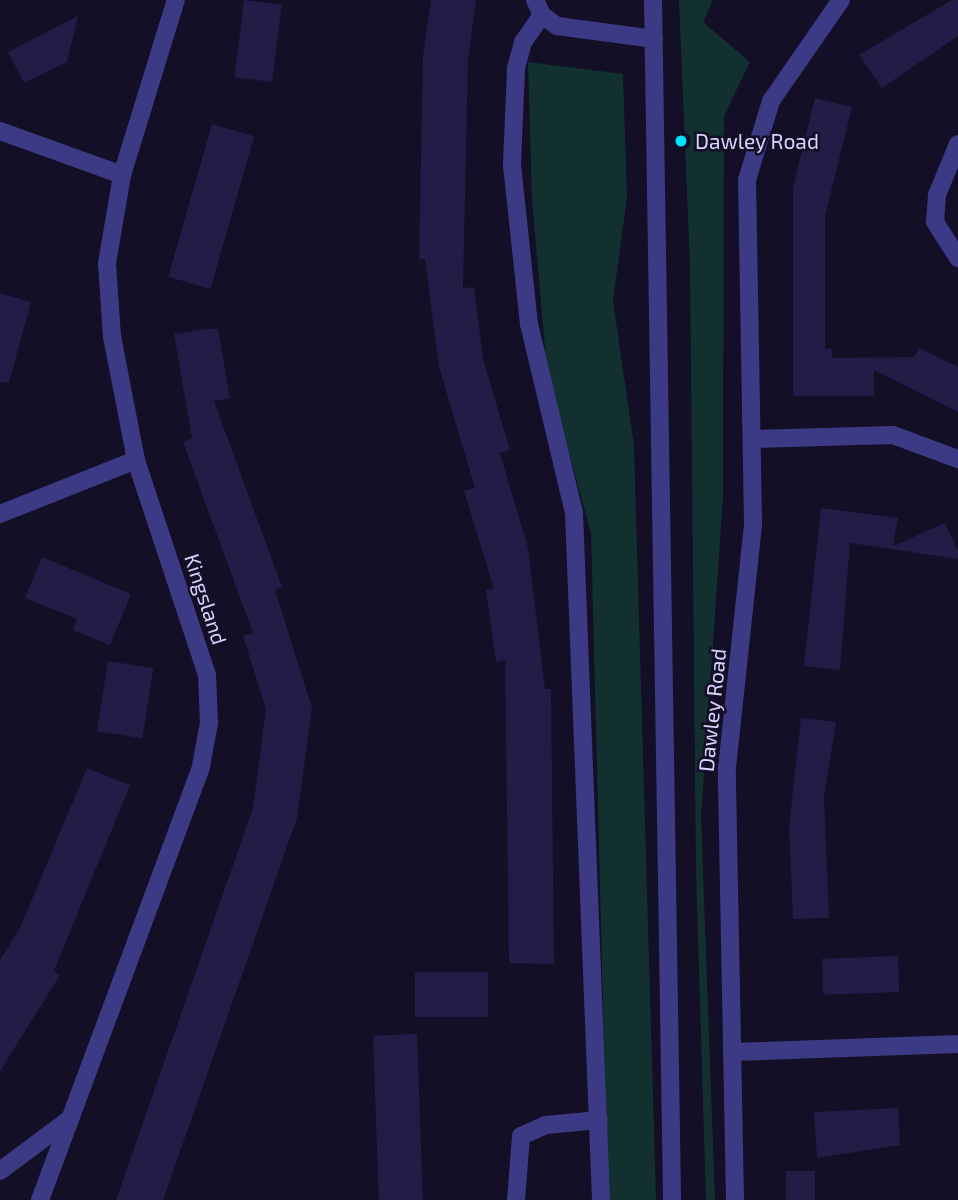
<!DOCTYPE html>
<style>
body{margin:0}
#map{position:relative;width:958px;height:1200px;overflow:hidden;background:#130f26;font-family:"Exo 2",sans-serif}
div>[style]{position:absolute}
.green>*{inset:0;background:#12302f}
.building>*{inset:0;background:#241b47;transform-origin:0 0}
.lane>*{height:18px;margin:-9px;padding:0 9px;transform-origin:9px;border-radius:9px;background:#3d3a85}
.street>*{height:18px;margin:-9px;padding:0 9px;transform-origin:9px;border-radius:9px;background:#3d3a85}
.dots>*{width:19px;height:19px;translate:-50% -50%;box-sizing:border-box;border:4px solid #130f26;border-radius:50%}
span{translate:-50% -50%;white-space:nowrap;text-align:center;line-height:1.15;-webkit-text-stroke:5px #130f26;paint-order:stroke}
.poi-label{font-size:21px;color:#d9d4ff}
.left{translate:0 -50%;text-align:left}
.street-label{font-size:21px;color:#d9d4ff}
</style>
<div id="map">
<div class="green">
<div style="clip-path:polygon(679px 0,713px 0,703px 22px,750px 62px,724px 116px,723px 498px,701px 815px,715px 1200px,706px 1200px,696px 873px,690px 266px)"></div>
<div style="clip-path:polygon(528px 62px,623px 74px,627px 197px,613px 301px,634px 446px,656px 1200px,608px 1200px,591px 533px,547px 372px,532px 199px)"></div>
</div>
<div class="building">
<div style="left:244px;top:0;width:38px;height:78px;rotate:7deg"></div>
<div style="clip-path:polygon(431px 0,476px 0,468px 60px,463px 288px,474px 287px,483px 359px,510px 450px,500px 453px,528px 548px,545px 689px,551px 689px,554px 964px,509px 963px,505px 660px,496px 662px,486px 590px,494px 589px,464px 491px,475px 488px,439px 367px,425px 259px,419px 259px,423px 55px)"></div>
<div style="clip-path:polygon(952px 0,958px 0,958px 36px,882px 88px,859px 55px)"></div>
<div style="clip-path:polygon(78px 16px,67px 62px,24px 83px,8px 52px)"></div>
<div style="clip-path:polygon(815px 98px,852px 107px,825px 216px,825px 348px,832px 349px,832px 358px,914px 357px,919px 348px,958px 367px,958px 412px,874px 370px,874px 396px,793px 396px,793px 188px)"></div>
<div style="left:212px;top:124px;width:44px;height:159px;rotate:16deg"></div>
<div style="clip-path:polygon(0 293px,31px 302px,9px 383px,0 382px)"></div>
<div style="clip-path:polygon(206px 329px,218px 329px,230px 398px,214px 401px,282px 587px,275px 590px,312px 708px,297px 818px,163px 1200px,116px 1200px,253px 808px,266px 709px,243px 636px,253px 633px,183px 442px,192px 438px,174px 334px)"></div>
<div style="clip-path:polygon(821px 508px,898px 518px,893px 546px,945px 523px,958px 551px,958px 559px,850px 543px,840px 670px,804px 666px)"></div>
<div style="clip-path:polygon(42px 557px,131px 594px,110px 645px,73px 630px,77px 619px,25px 598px)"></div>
<div style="left:108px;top:661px;width:46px;height:71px;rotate:9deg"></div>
<div style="clip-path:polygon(801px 718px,836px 722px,824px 797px,829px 918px,793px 919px,789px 827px)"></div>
<div style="clip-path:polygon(87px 768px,130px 785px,54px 971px,60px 975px,0 1071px,0 960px,20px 928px)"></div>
<div style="left:898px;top:956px;width:36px;height:76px;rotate:88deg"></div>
<div style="left:415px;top:972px;width:73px;height:45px"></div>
<div style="left:417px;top:1034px;width:166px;height:44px;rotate:88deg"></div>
<div style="clip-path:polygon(898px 1108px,900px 1145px,817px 1158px,814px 1112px)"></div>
<div style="left:786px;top:1171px;width:29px;height:29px"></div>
</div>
<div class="lane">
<div style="left:958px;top:144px;width:55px;rotate:112.4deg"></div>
<div style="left:937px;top:195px;width:27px;rotate:94deg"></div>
<div style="left:935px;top:222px;width:43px;rotate:57.4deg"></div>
<div style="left:732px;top:1052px;width:226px;rotate:-2deg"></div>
<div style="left:516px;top:1200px;width:64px;rotate:-85.5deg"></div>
<div style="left:521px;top:1136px;width:27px;rotate:-24deg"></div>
<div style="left:546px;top:1125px;width:53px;rotate:-5.4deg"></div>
</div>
<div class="street">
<div style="left:535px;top:0;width:17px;rotate:65deg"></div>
<div style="left:542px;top:15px;width:19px;rotate:36deg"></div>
<div style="left:557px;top:26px;width:98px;rotate:7.6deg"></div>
<div style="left:653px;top:0;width:1200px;rotate:89.09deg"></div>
<div style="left:542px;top:15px;width:33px;rotate:125deg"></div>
<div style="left:523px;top:42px;width:28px;rotate:105deg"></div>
<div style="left:516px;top:69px;width:96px;rotate:92.4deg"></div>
<div style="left:512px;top:165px;width:160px;rotate:83.9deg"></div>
<div style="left:529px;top:324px;width:194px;rotate:76.6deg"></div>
<div style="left:574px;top:513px;width:688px;rotate:87.75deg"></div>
<div style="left:0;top:131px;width:130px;rotate:19.8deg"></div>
<div style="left:753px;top:439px;width:140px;rotate:-1.6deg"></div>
<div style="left:893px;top:435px;width:69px;rotate:20.3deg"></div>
<div style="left:0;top:514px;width:146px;rotate:-21.7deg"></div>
<div style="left:0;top:1171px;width:84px;rotate:-36.7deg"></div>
<div style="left:40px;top:1200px;width:463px;rotate:-69.6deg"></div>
<div style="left:201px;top:766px;width:44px;rotate:-79.5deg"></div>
<div style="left:209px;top:723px;width:48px;rotate:-92.4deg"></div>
<div style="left:207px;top:675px;width:226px;rotate:-108.3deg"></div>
<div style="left:136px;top:460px;width:125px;rotate:-101deg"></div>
<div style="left:112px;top:337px;width:74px;rotate:-93.9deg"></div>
<div style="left:107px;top:263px;width:89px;rotate:-80.3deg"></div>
<div style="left:122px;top:175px;width:183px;rotate:-72.9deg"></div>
<div style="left:735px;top:1200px;width:432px;rotate:-91.1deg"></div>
<div style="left:727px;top:768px;width:246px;rotate:-83.9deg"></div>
<div style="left:753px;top:523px;width:343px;rotate:-91deg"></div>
<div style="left:747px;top:180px;width:83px;rotate:-73.1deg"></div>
<div style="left:771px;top:101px;width:123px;rotate:-55.3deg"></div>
</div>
<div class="dots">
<div style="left:681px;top:141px;background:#00e5ff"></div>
</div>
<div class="poi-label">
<span class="left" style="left:695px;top:141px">Dawley Road</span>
</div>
<div class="street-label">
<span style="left:206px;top:599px;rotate:72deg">Kingsland</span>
<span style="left:712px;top:710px;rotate:-84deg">Dawley Road</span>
</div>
</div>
